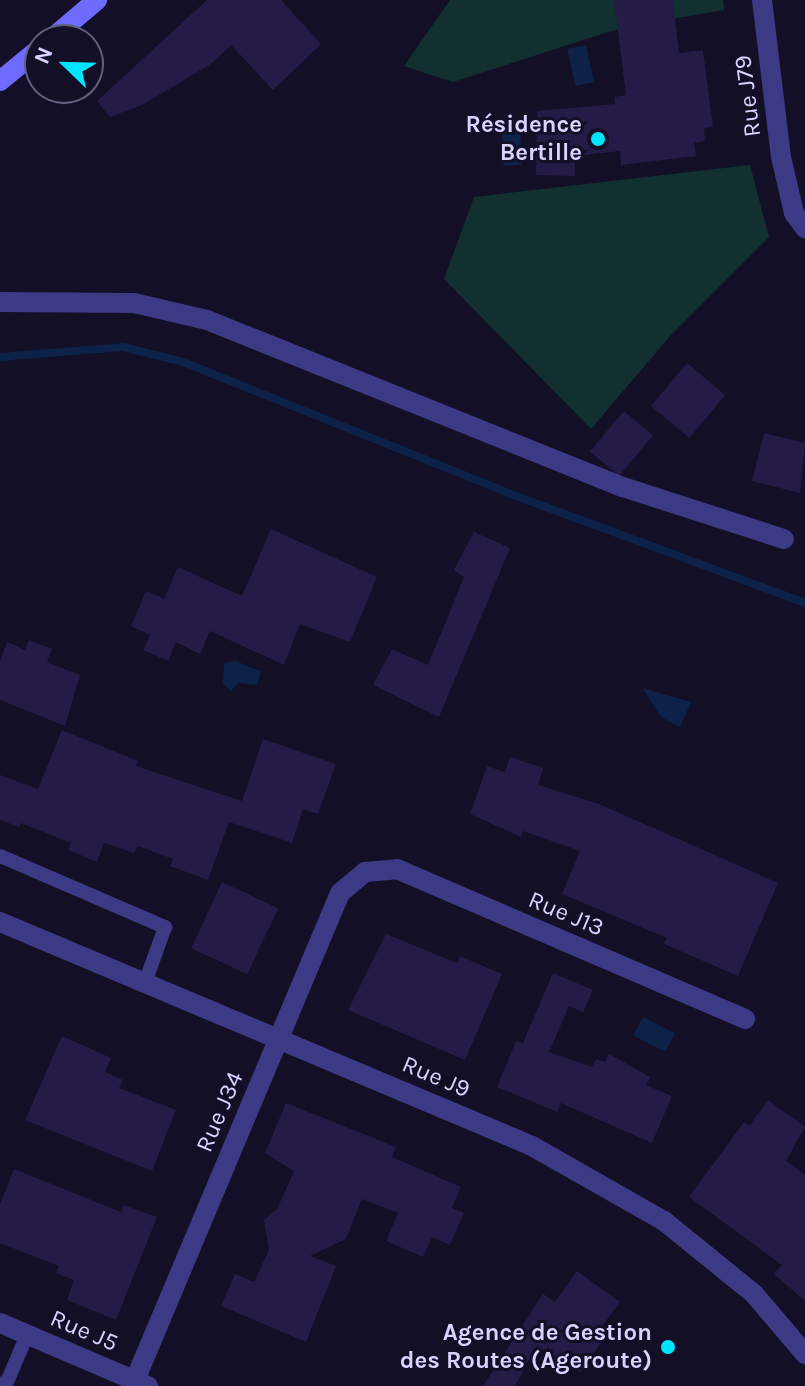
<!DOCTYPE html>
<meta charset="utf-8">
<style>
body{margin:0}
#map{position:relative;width:805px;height:1386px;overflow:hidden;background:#130f26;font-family:Karla,sans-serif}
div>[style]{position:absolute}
.green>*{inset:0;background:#12302f}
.water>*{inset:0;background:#0c2248;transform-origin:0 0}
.stream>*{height:8px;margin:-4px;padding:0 4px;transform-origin:4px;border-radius:4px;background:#0c2248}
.building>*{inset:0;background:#241b47;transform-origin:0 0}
.lane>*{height:14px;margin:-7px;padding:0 7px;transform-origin:7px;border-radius:7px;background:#3d3a85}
.street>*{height:20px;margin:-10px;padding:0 10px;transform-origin:10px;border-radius:10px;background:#3d3a85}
.secondary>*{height:20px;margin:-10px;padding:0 10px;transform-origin:10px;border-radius:10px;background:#6f6bff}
.dots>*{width:22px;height:22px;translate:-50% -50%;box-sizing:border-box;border:4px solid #130f26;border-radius:50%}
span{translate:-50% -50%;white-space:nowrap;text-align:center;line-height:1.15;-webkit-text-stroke:6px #130f26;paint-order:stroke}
.street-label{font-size:24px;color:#d9d4ff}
.poi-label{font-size:24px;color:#d9d4ff;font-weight:700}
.right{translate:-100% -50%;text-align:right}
.north{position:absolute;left:24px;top:24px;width:80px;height:80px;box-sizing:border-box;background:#130f26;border:2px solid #625e7d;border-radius:50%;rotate:293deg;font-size:22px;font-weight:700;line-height:32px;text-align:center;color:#d9d4ff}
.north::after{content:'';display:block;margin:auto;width:28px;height:36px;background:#00e5ff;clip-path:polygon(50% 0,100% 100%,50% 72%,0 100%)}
</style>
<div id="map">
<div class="green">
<div style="clip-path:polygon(450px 0,723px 0,724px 10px,621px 28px,453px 82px,404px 66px)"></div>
<div style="clip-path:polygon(750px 165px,769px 237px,670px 336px,591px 429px,444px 279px,474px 197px)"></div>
</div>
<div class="water">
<div style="left:586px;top:45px;width:38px;height:19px;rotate:78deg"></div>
<div style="left:520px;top:127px;width:38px;height:18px;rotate:88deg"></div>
<div style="clip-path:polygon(236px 661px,261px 672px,257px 685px,238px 683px,231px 691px,223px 683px,224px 663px)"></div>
<div style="clip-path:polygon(642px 688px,691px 702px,680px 727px,661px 717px)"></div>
<div style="left:643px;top:1017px;width:36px;height:21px;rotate:27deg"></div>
</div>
<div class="stream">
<div style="left:0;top:357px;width:123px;rotate:-4.6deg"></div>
<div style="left:123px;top:347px;width:62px;rotate:14deg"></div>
<div style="left:183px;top:362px;width:371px;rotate:21.9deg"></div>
<div style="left:527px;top:500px;width:296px;rotate:20.3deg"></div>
</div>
<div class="building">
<div style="clip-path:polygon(207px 0,281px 0,321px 44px,273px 90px,231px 45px,211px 64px,142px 105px,110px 117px,97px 101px)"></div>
<div style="clip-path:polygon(614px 0,673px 0,679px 53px,703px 50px,713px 127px,704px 128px,705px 141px,694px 143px,696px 156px,621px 165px,620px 151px,575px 156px,575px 176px,536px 175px,537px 111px,615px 104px,614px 97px,626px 95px)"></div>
<div style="left:687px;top:363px;width:50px;height:56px;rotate:40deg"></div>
<div style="left:624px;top:411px;width:38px;height:53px;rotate:40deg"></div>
<div style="clip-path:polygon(764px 433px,805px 443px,800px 493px,752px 481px)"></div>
<div style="clip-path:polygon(271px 529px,377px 577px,350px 642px,300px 624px,284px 665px,210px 631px,200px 654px,176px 642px,168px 661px,143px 650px,150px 635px,131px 626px,146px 591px,164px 599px,178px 567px,242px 596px)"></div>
<div style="clip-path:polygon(474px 532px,510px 548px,439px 717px,373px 685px,392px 649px,428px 665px,464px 577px,454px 570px)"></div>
<div style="clip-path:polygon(29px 640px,52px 649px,47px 662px,80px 675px,65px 726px,0 700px,0 661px,7px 642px,25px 650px)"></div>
<div style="clip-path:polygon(62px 730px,138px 761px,136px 766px,242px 801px,263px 739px,336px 764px,318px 814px,303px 809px,292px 843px,229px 822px,208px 880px,170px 866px,173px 859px,138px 846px,134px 853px,104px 843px,97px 862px,68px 850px,71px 843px,21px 823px,19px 827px,0 820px,0 775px,38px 789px)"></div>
<div style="clip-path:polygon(510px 757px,543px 768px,538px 785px,599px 804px,778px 883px,738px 976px,664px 944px,667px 938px,562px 894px,580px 851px,523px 831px,521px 837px,470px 814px,487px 766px,505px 772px)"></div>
<div style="left:222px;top:882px;width:62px;height:73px;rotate:25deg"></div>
<div style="clip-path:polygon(386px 934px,457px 963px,460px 956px,502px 974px,465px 1060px,348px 1010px)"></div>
<div style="clip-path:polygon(553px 973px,593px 990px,583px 1012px,569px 1006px,549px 1052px,592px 1067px,596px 1059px,605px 1062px,609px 1054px,650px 1077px,646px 1085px,672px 1096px,652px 1143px,561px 1103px,557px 1112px,497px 1087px,516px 1041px,523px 1043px)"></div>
<div style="clip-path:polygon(62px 1036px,111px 1058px,105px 1072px,123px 1080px,119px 1088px,176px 1110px,152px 1171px,25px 1120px)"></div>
<div style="clip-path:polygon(768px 1100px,805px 1127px,786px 1161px,805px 1175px,805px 1301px,774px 1274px,782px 1265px,689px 1197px,744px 1122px,749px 1126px)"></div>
<div style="clip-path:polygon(286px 1103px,396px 1147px,392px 1157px,461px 1187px,452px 1208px,464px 1213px,450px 1245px,432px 1237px,423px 1257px,386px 1241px,398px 1213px,362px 1199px,346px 1239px,310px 1256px,336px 1266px,306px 1342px,221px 1306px,235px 1274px,254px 1282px,269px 1250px,264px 1220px,277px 1209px,294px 1171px,265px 1153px)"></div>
<div style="clip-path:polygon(14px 1169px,121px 1212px,124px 1205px,157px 1217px,116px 1320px,67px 1300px,74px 1280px,56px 1273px,59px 1266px,0 1243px,0 1204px)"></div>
<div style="clip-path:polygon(577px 1271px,620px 1302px,597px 1333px,604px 1339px,580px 1372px,536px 1347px,515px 1386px,483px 1386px,543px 1294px,555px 1302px)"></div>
</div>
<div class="lane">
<div style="left:0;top:856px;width:180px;rotate:23.3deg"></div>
<div style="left:165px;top:927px;width:59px;rotate:109.7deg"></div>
<div style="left:0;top:1384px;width:7px;rotate:-16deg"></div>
<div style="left:7px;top:1382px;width:51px;rotate:-66.9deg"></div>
</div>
<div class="street">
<div style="left:762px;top:0;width:158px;rotate:83.1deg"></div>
<div style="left:781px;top:157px;width:57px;rotate:76.9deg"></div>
<div style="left:794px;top:213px;width:19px;rotate:54deg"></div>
<div style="left:0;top:302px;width:134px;rotate:0.4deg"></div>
<div style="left:134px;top:303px;width:75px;rotate:13.1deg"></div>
<div style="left:207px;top:320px;width:448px;rotate:21.9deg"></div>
<div style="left:623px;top:487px;width:169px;rotate:17.9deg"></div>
<div style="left:0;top:922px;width:577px;rotate:22.83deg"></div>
<div style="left:532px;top:1146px;width:152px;rotate:29.6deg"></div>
<div style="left:664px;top:1221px;width:116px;rotate:39deg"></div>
<div style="left:754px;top:1294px;width:79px;rotate:49.6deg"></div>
<div style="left:0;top:1323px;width:161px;rotate:23.1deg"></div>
<div style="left:135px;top:1380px;width:528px;rotate:-67.17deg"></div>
<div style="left:340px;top:893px;width:33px;rotate:-40deg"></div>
<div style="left:365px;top:872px;width:32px;rotate:-5deg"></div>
<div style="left:397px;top:869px;width:379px;rotate:23.3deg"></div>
</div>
<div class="secondary">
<div style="left:50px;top:40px;width:62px;rotate:-40.4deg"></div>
<div style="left:0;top:81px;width:52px;rotate:-39.5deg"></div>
</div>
<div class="dots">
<div style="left:598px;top:139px;background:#00e5ff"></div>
<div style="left:668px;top:1347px;background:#00e5ff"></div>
</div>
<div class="street-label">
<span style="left:748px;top:96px;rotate:-97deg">Rue J79</span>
<span style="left:566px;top:914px;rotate:23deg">Rue J13</span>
<span style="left:436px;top:1077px;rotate:23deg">Rue J9</span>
<span style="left:220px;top:1112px;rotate:-67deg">Rue J34</span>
<span style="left:84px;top:1331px;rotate:23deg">Rue J5</span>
</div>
<div class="poi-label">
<span class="right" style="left:582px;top:139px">Résidence<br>Bertille</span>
<span class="right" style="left:652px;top:1347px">Agence de Gestion<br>des Routes (Ageroute)</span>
</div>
<div class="north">N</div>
</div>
